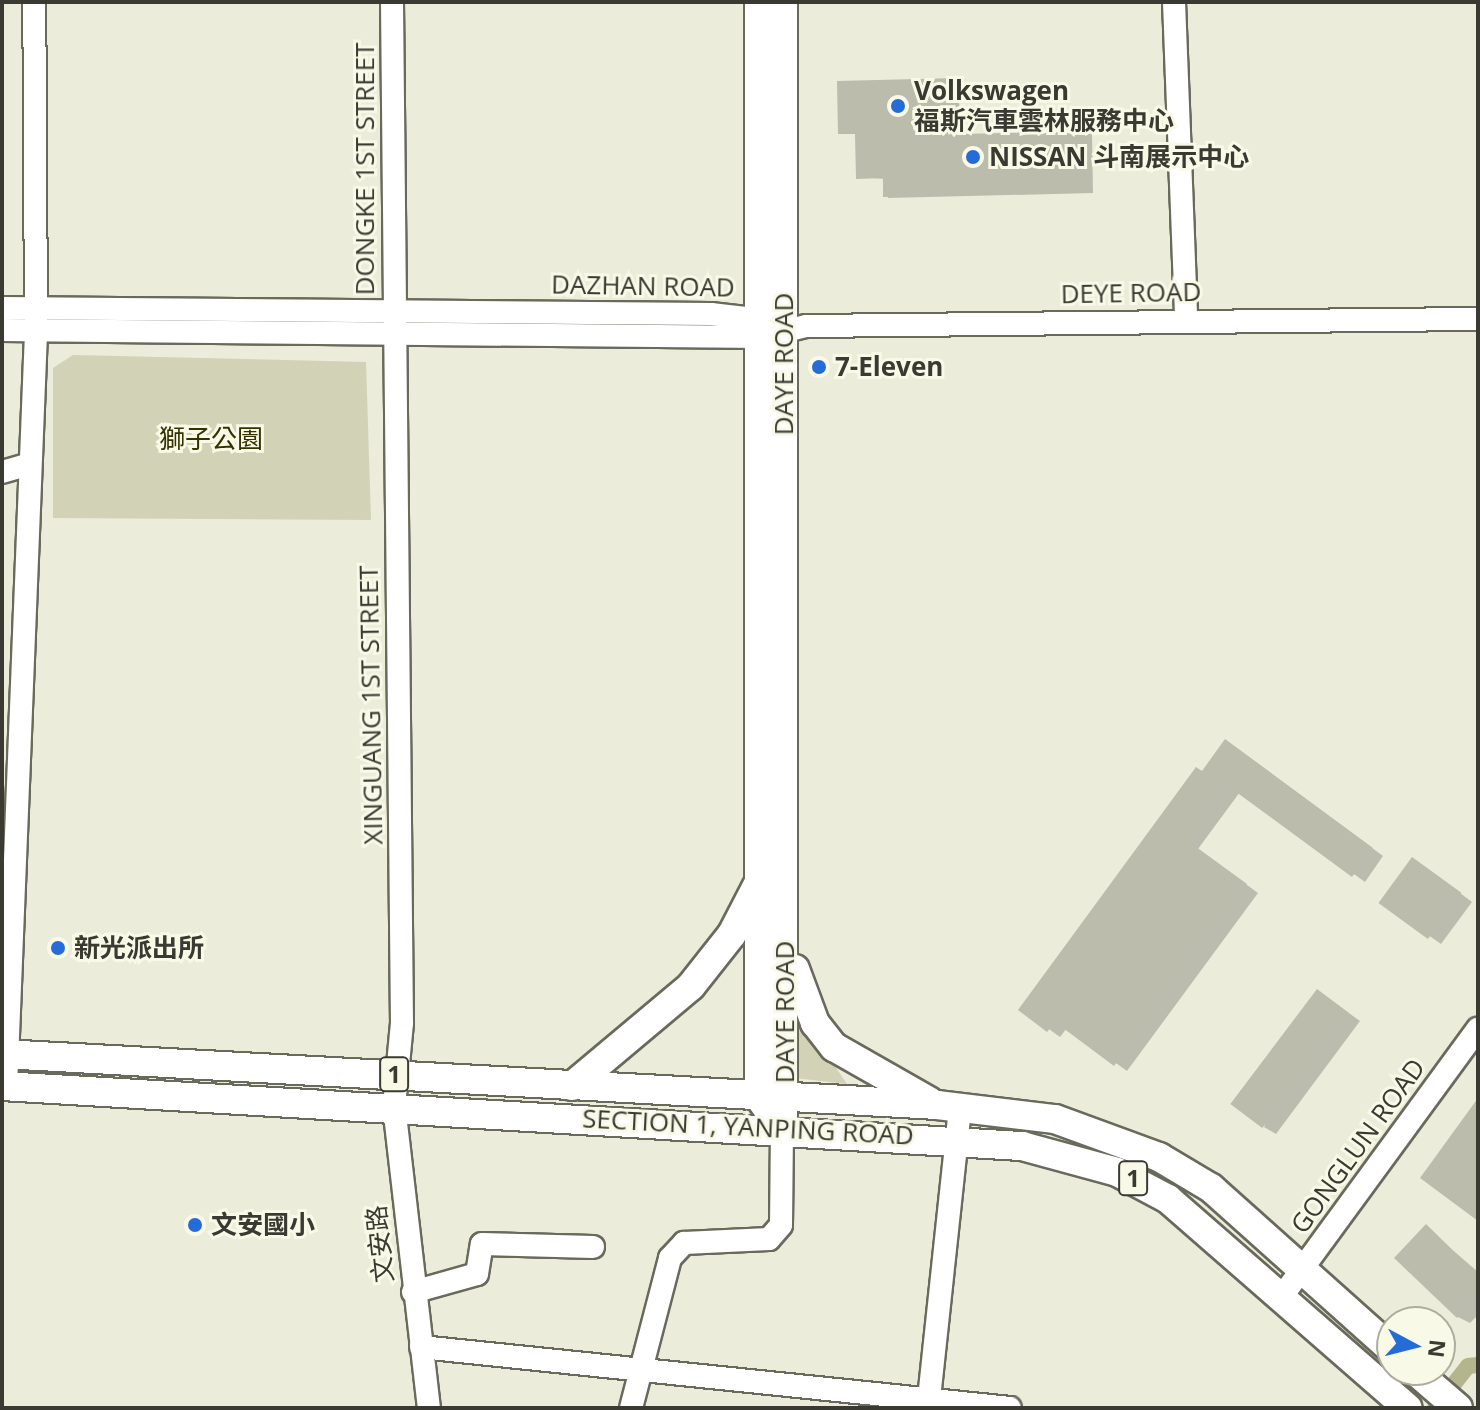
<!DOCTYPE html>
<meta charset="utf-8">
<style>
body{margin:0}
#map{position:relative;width:1480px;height:1410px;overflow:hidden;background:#ebecda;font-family:"Open Sans","Noto Sans TC",sans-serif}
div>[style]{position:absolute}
.green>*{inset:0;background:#d1d2b6}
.shadow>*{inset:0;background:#0003}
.canal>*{height:16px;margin:-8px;padding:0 8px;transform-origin:8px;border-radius:8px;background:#b3b58c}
.building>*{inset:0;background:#bbbcab;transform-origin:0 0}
.roads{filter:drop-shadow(2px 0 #696a5b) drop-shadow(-2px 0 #696a5b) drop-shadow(0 2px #696a5b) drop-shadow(0 -2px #696a5b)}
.minor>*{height:22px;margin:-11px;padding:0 11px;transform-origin:11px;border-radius:11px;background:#fff}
.major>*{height:28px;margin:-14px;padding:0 14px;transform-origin:14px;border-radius:14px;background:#fff}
.dots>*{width:22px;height:22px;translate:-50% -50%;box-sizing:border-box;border:4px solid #f8f9e7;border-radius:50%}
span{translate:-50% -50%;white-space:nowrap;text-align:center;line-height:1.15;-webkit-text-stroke:6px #f8f9e7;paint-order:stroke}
.shield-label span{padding:2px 6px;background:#f8f9e7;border:2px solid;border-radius:6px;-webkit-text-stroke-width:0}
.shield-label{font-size:24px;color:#3a3a33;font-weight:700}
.poi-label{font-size:26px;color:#3a3a33;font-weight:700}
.left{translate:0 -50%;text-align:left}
.street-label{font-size:26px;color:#3a3a33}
.park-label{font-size:26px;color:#333200}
.frame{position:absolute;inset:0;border:4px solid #3a3a33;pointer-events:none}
.north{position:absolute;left:1376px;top:1306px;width:80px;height:80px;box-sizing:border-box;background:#f8f9e7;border:2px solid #acad9f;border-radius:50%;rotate:97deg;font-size:22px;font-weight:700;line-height:32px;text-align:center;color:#3a3a33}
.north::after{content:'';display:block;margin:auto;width:28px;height:36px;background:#256cd8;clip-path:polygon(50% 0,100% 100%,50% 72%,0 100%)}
</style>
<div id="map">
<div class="green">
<div style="clip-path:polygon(73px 355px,366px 362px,371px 520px,53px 518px,53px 368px)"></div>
<div style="clip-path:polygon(797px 1010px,847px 1084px,795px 1078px)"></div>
</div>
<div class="shadow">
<div style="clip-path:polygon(957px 80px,962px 135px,1092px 134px,1093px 193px,888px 198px,885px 179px,858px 177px,857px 134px,840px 133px)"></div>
<div style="clip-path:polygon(1238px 749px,1383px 856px,1365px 882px,1240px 792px,1198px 849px,1258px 893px,1127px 1071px,1067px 1028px,1060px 1037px,1021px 1009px,1203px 773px)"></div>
<div style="clip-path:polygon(1424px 866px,1472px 902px,1441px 944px,1381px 902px)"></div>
<div style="clip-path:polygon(1318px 991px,1360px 1021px,1276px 1134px,1264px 1127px)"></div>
<div style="clip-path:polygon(1426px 1227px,1478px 1272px,1478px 1315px,1470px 1323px,1458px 1317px)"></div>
</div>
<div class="canal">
<div style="left:1435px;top:1408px;width:53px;rotate:-51.8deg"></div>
<div style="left:1468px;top:1366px;width:10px;rotate:-6deg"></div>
</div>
<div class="building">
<div style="clip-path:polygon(958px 78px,959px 134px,1090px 131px,1091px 192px,883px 197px,883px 178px,856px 179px,855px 134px,838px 134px,837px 81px)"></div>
<div style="clip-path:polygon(1225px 739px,1373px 848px,1352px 877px,1228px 786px,1188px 841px,1247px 884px,1114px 1066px,1055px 1022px,1047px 1032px,1018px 1010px,1196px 767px,1202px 771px)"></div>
<div style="left:1412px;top:857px;width:61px;height:57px;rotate:36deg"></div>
<div style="left:1317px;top:989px;width:40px;height:144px;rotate:37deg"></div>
<div style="clip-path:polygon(1478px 1098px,1478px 1221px,1420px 1178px)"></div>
<div style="clip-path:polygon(1426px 1224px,1478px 1275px,1478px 1296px,1457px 1318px,1394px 1258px)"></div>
</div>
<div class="roads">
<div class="minor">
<div style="left:392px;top:2px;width:1021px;rotate:89.44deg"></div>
<div style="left:402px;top:1023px;width:83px;rotate:95.5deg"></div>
<div style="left:394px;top:1106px;width:304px;rotate:83.4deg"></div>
<div style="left:1174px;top:2px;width:318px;rotate:87.8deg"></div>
<div style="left:2px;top:308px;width:709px;rotate:0.48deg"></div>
<div style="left:711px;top:314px;width:61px;rotate:6.5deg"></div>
<div style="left:2px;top:330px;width:759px;rotate:0.53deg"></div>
<div style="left:761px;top:337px;width:46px;rotate:-13.7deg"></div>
<div style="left:806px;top:326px;width:672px;rotate:-0.6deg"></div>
<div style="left:2px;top:472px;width:29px;rotate:-16deg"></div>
<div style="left:6px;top:1086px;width:755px;rotate:-87.72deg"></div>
<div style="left:36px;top:332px;width:330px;rotate:-90.3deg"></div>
<div style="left:413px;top:1292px;width:66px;rotate:-15.7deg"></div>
<div style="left:477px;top:1274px;width:30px;rotate:-81deg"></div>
<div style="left:482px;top:1244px;width:111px;rotate:1.5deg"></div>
<div style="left:1283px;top:1295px;width:330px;rotate:-53.8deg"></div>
<div style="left:421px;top:1347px;width:592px;rotate:5.91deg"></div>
<div style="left:631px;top:1408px;width:155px;rotate:-75.4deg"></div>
<div style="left:670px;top:1258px;width:21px;rotate:-47deg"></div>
<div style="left:684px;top:1243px;width:85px;rotate:-2.7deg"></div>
<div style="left:769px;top:1239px;width:18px;rotate:-49deg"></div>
<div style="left:781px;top:1225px;width:97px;rotate:-89.4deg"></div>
<div style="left:928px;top:1408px;width:303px;rotate:-83.9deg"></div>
</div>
<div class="major">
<div style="left:759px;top:2px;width:1095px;rotate:90deg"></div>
<div style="left:759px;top:1097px;width:19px;rotate:54deg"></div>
<div style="left:783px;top:2px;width:1115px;rotate:90deg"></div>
<div style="left:795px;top:969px;width:58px;rotate:69.7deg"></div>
<div style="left:815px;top:1023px;width:31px;rotate:52deg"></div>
<div style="left:834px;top:1047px;width:109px;rotate:29.6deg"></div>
<div style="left:2px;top:1054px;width:936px;rotate:3.12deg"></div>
<div style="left:937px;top:1105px;width:119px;rotate:6.8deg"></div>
<div style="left:1055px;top:1119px;width:111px;rotate:20.1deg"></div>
<div style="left:1159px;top:1157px;width:61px;rotate:30.8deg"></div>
<div style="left:1211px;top:1188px;width:243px;rotate:41.8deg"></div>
<div style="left:2px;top:1086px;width:1022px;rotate:3.37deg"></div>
<div style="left:1022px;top:1146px;width:98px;rotate:15.3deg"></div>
<div style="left:1117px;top:1172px;width:58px;rotate:27.9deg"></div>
<div style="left:1168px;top:1199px;width:318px;rotate:41.1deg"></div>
<div style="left:572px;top:1086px;width:155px;rotate:-40deg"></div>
<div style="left:691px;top:986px;width:66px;rotate:-51.7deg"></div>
<div style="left:732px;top:934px;width:61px;rotate:-62.6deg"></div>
<div style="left:1414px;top:1370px;width:58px;rotate:40.8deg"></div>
</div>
</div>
<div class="dots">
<div style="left:898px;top:106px;background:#256cd8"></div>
<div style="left:973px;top:157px;background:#256cd8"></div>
<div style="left:819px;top:367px;background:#256cd8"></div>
<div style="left:58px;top:948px;background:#256cd8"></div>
<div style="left:195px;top:1225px;background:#256cd8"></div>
</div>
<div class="shield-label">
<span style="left:394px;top:1074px">1</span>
<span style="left:1133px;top:1178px">1</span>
</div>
<div class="poi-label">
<span class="left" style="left:914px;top:106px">Volkswagen<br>福斯汽車雲林服務中心</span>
<span class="left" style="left:989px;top:157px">NISSAN 斗南展示中心</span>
<span class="left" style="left:835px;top:367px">7-Eleven</span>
<span class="left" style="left:74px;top:948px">新光派出所</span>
<span class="left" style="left:211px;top:1225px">文安國小</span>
</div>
<div class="street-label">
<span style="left:365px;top:169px;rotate:-90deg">DONGKE 1ST STREET</span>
<span style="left:643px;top:286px;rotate:1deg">DAZHAN ROAD</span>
<span style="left:1131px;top:293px;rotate:-1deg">DEYE ROAD</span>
<span style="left:784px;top:364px;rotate:-90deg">DAYE ROAD</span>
<span style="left:371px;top:705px;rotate:-91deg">XINGUANG 1ST STREET</span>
<span style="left:785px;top:1012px;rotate:-90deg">DAYE ROAD</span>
<span style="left:748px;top:1127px;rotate:3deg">SECTION 1, YANPING ROAD</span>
<span style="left:1358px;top:1146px;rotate:-54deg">GONGLUN ROAD</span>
<span style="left:380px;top:1244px;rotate:-96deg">文安路</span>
</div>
<div class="park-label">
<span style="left:211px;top:439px">獅子公園</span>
</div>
<div class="frame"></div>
<div class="north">N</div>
</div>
